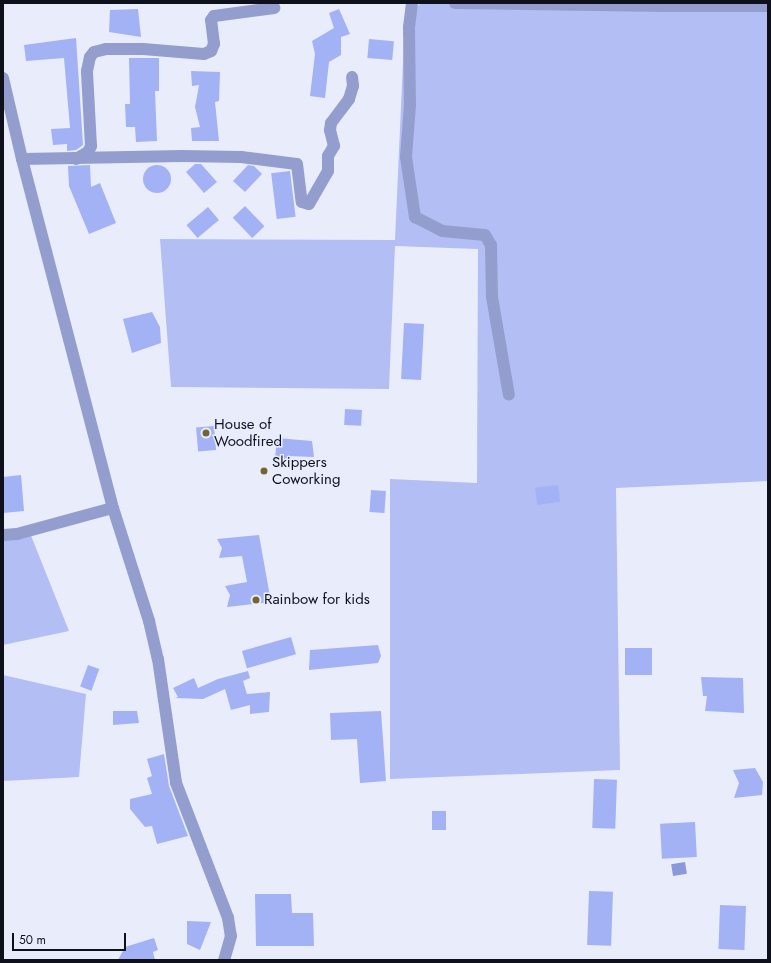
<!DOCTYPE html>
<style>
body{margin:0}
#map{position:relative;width:771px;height:963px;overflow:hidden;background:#e9edfb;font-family:Jost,sans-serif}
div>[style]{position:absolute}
.green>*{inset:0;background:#b2bef4}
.water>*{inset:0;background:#8b98da;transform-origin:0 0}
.building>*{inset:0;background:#a3b1f5;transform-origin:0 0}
.round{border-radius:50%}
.minor>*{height:12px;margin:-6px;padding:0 6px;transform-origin:6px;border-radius:6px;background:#949ece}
.dots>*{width:11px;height:11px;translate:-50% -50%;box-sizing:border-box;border:2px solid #e9edfb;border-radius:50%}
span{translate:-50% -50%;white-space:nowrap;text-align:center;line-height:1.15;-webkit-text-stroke:3px #e9edfb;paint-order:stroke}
.poi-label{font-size:15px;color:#0e111c}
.left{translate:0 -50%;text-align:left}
.frame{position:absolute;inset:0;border:4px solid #0e111c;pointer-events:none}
.scale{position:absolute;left:12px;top:933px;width:114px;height:18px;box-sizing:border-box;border:2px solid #0e111c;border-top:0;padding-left:5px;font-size:12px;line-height:14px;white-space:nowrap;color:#0e111c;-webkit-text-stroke:3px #e9edfb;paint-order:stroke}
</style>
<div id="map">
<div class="green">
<div style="clip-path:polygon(421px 3px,768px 3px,768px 481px,616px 488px,620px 770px,390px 779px,390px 479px,477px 483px,478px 249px,395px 246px,389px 389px,171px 387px,160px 239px,395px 240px,405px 17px)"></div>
<div style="clip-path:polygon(28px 528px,69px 631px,3px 645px,3px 536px)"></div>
<div style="clip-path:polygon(3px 675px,86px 694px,79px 777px,3px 781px)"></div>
</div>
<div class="water">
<div style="left:685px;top:862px;width:12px;height:14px;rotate:81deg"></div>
</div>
<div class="building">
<div style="clip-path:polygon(138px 9px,141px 37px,109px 32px,110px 10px)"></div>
<div style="clip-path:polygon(339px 9px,350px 34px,341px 37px,341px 55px,329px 62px,325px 98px,310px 96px,315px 54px,312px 41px,334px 28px,329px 13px)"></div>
<div style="clip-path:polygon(76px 38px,83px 145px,76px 150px,67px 151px,67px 144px,53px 145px,51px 129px,70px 128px,64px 58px,26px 61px,24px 45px)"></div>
<div style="left:369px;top:39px;width:25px;height:19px;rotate:5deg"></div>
<div style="clip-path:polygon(129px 58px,159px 58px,159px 91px,155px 91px,157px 141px,136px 142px,135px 127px,126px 127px,125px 104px,130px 104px)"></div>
<div style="clip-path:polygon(191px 71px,220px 72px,219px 101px,215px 102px,219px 141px,192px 141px,191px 128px,200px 127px,195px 107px,199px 85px,192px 86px)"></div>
<div style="clip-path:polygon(195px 164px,201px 164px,217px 182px,204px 193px,186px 172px)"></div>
<div style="clip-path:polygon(90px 165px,91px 187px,100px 183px,116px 223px,89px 234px,69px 186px,68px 166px)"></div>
<div style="clip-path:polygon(248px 165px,254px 166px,262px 174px,245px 192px,233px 181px)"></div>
<div class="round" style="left:143px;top:165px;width:28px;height:28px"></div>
<div style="left:290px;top:171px;width:46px;height:19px;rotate:83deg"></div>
<div style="left:245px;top:206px;width:28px;height:17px;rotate:46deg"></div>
<div style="left:208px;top:207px;width:17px;height:28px;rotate:50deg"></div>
<div style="clip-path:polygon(152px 312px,160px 327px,161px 343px,132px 353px,123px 319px)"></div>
<div style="left:404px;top:323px;width:20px;height:56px;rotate:3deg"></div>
<div style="left:345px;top:409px;width:17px;height:16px;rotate:3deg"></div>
<div style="left:214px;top:426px;width:24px;height:18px;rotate:85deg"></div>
<div style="clip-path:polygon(277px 438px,312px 441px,314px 457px,288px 456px,287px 460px,275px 459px)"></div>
<div style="clip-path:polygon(21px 475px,24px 511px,3px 513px,3px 477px)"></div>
<div style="left:558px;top:485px;width:17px;height:23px;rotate:83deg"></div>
<div style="left:371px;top:490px;width:15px;height:22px;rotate:4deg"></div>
<div style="clip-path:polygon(259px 535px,271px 602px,227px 607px,230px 595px,225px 586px,247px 582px,242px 556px,219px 558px,222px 548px,217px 539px)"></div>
<div style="left:291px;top:637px;width:18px;height:51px;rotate:74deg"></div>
<div style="clip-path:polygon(378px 645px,381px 656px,378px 663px,309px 670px,310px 650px)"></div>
<div style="left:625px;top:648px;width:27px;height:27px"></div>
<div style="left:88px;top:665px;width:12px;height:23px;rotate:20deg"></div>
<div style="clip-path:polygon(248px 671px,250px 678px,243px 681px,247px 694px,270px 692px,269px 712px,250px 714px,250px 705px,231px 710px,225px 689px,203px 699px,175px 698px,178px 697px,173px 688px,194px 678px,198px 688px,218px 679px)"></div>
<div style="clip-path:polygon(701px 677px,743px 678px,744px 713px,705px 711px,707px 696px,703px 696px)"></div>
<div style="clip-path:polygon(113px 711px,137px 711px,139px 723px,113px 725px)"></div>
<div style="clip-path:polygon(381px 711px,386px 781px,360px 783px,357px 739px,331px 740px,330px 713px)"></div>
<div style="clip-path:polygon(164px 754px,169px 786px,188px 836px,157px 844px,152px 826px,145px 827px,130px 809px,130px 799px,152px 794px,147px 778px,152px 776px,147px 759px)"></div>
<div style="clip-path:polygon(755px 768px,763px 782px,762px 795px,734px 798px,739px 783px,733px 770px)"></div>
<div style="left:594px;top:779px;width:23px;height:49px;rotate:2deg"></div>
<div style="left:432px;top:811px;width:14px;height:19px"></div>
<div style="left:695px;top:822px;width:35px;height:35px;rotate:87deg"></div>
<div style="left:589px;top:891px;width:24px;height:54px;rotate:2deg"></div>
<div style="clip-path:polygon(255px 894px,291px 894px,292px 913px,313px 913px,314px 946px,256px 946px)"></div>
<div style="left:720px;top:905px;width:26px;height:44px;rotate:2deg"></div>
<div style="clip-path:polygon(187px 921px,211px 922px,200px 950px,187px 944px)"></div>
<div style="clip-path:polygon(154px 938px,158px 950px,153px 952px,155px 960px,118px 960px,125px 947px)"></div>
</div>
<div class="minor">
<div style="left:412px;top:3px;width:24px;rotate:97deg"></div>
<div style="left:409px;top:27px;width:78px;rotate:89.3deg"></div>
<div style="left:410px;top:105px;width:52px;rotate:94.4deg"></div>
<div style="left:406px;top:157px;width:61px;rotate:81.5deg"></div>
<div style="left:415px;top:217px;width:30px;rotate:27deg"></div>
<div style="left:442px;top:231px;width:43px;rotate:5.3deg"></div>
<div style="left:485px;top:235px;width:12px;rotate:59deg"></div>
<div style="left:491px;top:245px;width:52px;rotate:88.9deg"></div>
<div style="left:492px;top:297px;width:99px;rotate:80.2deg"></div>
<div style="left:455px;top:3px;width:210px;rotate:0.8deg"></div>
<div style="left:665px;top:3px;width:3px;rotate:90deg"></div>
<div style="left:665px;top:6px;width:103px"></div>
<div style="left:3px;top:78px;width:83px;rotate:76.8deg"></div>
<div style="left:22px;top:159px;width:361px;rotate:75.4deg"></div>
<div style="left:113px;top:508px;width:119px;rotate:72.3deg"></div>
<div style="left:149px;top:621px;width:39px;rotate:77deg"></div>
<div style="left:158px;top:659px;width:125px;rotate:81.7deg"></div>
<div style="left:176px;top:783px;width:145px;rotate:68.9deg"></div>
<div style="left:228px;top:918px;width:18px;rotate:81deg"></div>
<div style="left:231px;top:936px;width:25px;rotate:106deg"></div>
<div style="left:22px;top:159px;width:160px;rotate:-1.1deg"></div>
<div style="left:182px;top:156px;width:59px;rotate:1deg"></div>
<div style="left:241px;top:157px;width:56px;rotate:7.1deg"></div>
<div style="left:297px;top:164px;width:38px;rotate:83deg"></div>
<div style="left:302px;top:202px;width:7px;rotate:16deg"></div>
<div style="left:309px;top:204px;width:38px;rotate:-60deg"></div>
<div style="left:328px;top:171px;width:15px;rotate:-90deg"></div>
<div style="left:328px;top:156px;width:12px;rotate:-59deg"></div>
<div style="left:334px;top:146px;width:16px;rotate:-104deg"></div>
<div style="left:330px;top:130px;width:7px;rotate:-82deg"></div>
<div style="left:331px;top:123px;width:30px;rotate:-53deg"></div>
<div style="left:349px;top:99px;width:14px;rotate:-73deg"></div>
<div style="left:353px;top:86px;width:9px;rotate:-96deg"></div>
<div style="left:76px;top:159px;width:14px;rotate:-30deg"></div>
<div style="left:88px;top:152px;width:7px;rotate:-63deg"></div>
<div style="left:91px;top:146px;width:75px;rotate:-93.1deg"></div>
<div style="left:87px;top:71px;width:14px;rotate:-78deg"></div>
<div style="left:90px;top:57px;width:6px;rotate:-51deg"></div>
<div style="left:94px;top:52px;width:12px;rotate:-14deg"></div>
<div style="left:106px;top:49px;width:37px"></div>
<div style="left:143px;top:49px;width:61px;rotate:4.7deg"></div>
<div style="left:204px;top:54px;width:8px;rotate:-23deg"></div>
<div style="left:211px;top:51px;width:8px;rotate:-67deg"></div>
<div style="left:214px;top:44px;width:24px;rotate:-97deg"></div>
<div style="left:211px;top:20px;width:5px;rotate:-53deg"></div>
<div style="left:214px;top:16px;width:61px;rotate:-7.6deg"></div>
<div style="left:3px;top:535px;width:14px;rotate:-4deg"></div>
<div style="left:17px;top:534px;width:99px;rotate:-15.2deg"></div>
</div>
<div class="dots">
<div style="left:206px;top:433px;background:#736532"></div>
<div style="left:264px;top:471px;background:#736532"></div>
<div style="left:256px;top:600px;background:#736532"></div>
</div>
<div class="poi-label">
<span class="left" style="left:214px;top:433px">House of<br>Woodfired</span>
<span class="left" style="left:272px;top:471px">Skippers<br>Coworking</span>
<span class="left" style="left:264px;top:600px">Rainbow for kids</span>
</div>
<div class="frame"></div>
<div class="scale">50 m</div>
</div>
